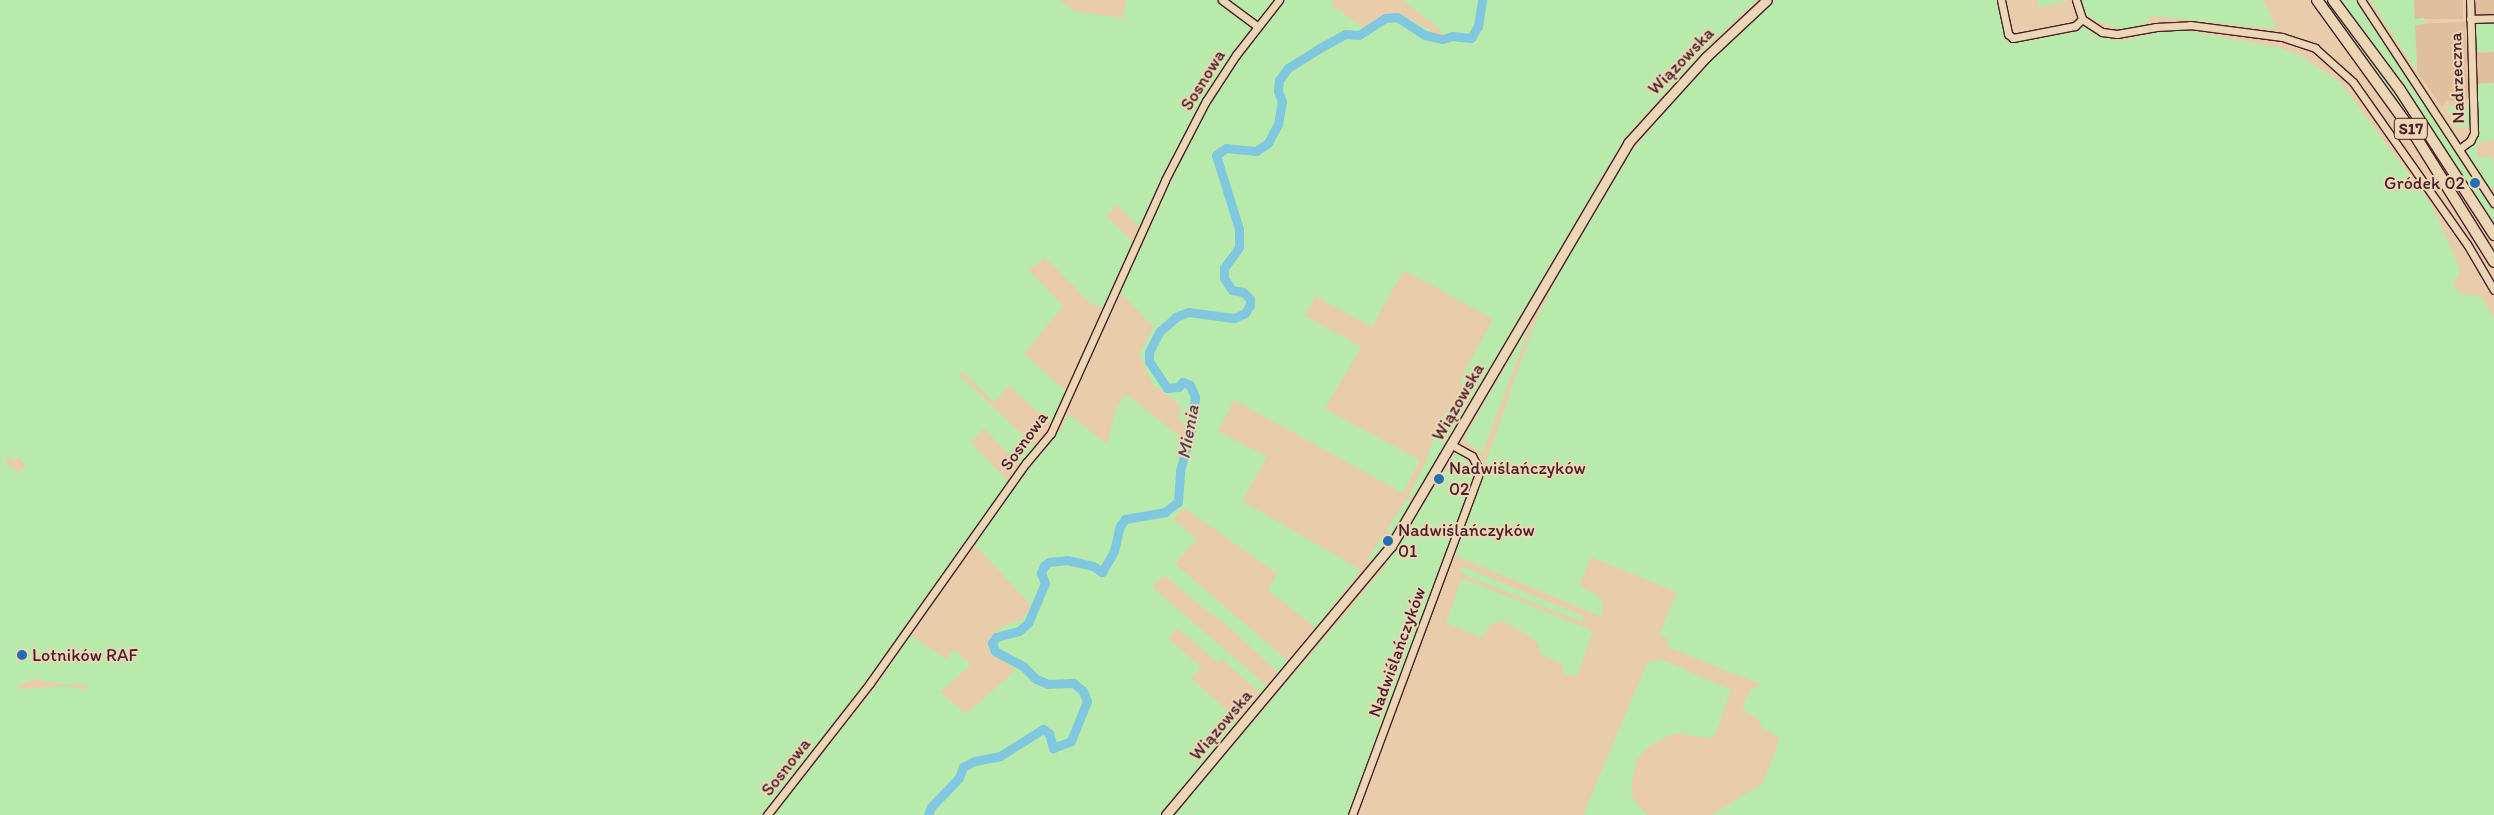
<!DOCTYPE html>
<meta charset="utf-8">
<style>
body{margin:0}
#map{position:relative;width:2494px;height:815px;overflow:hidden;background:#e9cdab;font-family:Itim,sans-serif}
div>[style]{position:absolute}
.built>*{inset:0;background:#e0bf9f;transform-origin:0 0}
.green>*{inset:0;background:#b7eaab;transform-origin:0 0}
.river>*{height:9px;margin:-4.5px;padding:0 4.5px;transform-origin:4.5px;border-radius:4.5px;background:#7fc8df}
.roads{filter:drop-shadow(1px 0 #4a1f2b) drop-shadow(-1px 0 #4a1f2b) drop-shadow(0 1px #4a1f2b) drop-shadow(0 -1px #4a1f2b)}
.minor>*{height:7px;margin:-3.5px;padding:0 3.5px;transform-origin:3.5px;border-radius:3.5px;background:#ebd7b5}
.major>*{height:9px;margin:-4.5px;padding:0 4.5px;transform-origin:4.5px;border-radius:4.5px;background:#ebd7b5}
.highway>*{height:10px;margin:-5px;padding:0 5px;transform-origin:5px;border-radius:5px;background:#ebd7b5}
.dots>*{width:14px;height:14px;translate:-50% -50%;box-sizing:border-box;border:2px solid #ebd7b5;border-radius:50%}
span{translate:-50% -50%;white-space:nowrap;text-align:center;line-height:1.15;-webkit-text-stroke:4px #ebd7b5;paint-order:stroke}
.shield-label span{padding:1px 4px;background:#ebd7b5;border:1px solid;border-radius:4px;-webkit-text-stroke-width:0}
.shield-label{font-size:16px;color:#4a1f2b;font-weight:700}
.street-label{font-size:18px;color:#4a1f2b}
.poi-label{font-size:18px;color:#4a1f2b}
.right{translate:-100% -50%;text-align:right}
.left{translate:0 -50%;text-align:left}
.water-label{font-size:19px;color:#55414f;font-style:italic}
</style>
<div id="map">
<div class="built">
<div style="left:2414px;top:0;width:49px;height:19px"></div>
<div style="left:2476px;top:0;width:18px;height:15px"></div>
<div style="clip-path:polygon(2465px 22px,2470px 97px,2467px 100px,2446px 101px,2442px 107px,2417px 72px,2415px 24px)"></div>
<div style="clip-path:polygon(2494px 52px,2494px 83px,2476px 84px,2479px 70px,2475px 68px,2475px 53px)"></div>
</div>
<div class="green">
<div style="clip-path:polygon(evenodd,0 0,1059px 0,1075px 11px,1123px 18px,1126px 0,1217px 0,1253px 27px,1204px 100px,1140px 228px,1117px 205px,1106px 216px,1133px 242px,1104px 307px,1091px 304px,1045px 257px,1029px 270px,1063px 306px,1024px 354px,1067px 392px,1053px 426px,1009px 386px,994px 402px,962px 371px,959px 375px,1036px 447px,1020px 466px,984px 428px,971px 443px,1010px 483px,873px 674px,761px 815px,0 815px,0 0,7px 456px,14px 460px,19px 457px,26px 469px,21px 469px,19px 473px,6px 464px,7px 456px,0 0,37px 678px,46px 682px,86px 685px,88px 688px,86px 690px,68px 686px,20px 689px,19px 685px,37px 678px)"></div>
<div style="clip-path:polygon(1227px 0,1275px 0,1257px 22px)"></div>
<div style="clip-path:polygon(1285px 0,1333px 0,1331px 4px,1365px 29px,1377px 19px,1393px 14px,1408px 18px,1440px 36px,1446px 35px,1403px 0,1757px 0,1703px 51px,1626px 136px,1471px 400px,1460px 390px,1462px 376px,1493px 319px,1404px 270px,1372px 327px,1315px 296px,1305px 316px,1361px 347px,1325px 409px,1420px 460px,1403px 493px,1234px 400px,1218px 431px,1267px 457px,1242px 501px,1361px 570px,1316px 628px,1268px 590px,1277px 573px,1184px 508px,1173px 519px,1197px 539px,1175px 564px,1288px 661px,1278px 673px,1226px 624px,1202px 607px,1164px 575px,1152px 587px,1267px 686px,1261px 694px,1222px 659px,1218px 663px,1178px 628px,1168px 638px,1201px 667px,1191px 678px,1238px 720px,1160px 815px,772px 815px,877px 685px,910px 635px,946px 659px,954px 649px,971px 665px,940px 692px,966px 714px,1016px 670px,989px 650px,988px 639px,1002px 627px,1023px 619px,1031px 605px,973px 543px,1028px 465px,1058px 429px,1061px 431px,1068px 414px,1107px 444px,1117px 406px,1126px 394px,1183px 439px,1188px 428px,1179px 419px,1181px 405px,1153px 385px,1139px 354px,1154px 327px,1118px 290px,1160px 195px,1208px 101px,1262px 25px)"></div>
<div style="clip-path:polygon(1776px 0,1999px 0,2008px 40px,2083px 27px,2101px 37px,2122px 41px,2168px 30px,2189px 31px,2281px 48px,2299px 55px,2340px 82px,2431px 204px,2459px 266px,2459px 276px,2453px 283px,2461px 294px,2481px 296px,2494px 318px,2494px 815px,1712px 815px,1763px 783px,1780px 738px,1762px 728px,1759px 720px,1742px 709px,1751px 689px,1758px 688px,1760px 684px,1668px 647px,1668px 639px,1659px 636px,1677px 592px,1591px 557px,1579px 586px,1602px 598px,1602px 617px,1454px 555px,1533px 327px,1561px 268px,1628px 155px,1706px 65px)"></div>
<div style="clip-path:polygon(2037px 0,2070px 0,2039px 7px)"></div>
<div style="clip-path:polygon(2081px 0,2263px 0,2277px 29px,2150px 16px,2147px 24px,2121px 29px,2098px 22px,2085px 13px)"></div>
<div style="clip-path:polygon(2323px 0,2327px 0,2351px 32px,2422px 133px,2463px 202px)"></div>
<div style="clip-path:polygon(2338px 0,2357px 0,2454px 146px,2475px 185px,2490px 202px,2494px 210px,2494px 223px,2388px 64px)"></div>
<div style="clip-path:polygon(2370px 0,2414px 0,2415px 19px,2424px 18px,2425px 24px,2415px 25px,2417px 72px)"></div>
<div style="left:2494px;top:22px;width:30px;height:20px;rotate:90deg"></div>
<div style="clip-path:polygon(2494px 83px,2494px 140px,2477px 143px,2477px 158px,2490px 156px,2494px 163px,2494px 189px,2489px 188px,2467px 153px,2477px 134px,2476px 84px)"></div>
<div style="clip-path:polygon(2446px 106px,2469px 106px,2470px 127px,2457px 128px)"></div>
<div style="clip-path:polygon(1526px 331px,1528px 331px,1482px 454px,1467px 442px,1465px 436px)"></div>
<div style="clip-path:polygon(1456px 400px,1468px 403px,1414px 498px,1409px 495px,1426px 462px,1439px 421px)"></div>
<div style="clip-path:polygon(1460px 453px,1471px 466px,1473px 480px,1349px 815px,1174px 815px,1383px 569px,1455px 454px)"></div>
<div style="clip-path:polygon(1407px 498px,1413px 500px,1393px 533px,1386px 531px)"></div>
<div style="clip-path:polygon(1384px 534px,1390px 537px,1371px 563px,1367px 560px)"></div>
<div style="clip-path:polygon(1464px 567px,1583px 616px,1582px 622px,1464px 575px,1459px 570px)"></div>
<div style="clip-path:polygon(1462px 578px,1593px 631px,1577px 676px,1564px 674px,1562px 663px,1540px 654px,1538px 644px,1528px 635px,1503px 621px,1491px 624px,1482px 638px,1446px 623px)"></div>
<div style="clip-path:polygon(1661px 659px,1731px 690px,1715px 735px,1709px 738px,1674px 733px,1649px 746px,1637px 759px,1631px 784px,1633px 799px,1647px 815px,1583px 815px,1647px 663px)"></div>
</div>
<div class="river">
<div style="left:928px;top:815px;width:9px;rotate:-69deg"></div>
<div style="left:931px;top:807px;width:40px;rotate:-46deg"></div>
<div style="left:959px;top:778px;width:12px;rotate:-70deg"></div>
<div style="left:963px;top:767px;width:13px;rotate:-27deg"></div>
<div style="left:975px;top:761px;width:25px;rotate:-11deg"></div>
<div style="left:1000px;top:756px;width:51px;rotate:-32.1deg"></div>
<div style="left:1043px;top:729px;width:7px;rotate:34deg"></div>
<div style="left:1049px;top:733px;width:16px;rotate:75deg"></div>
<div style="left:1053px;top:748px;width:19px;rotate:-21deg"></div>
<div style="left:1071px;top:741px;width:43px;rotate:-68.2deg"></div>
<div style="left:1087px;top:701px;width:11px;rotate:-112deg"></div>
<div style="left:1083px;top:691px;width:13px;rotate:-141deg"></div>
<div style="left:1073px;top:683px;width:25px;rotate:178deg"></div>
<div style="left:1048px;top:684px;width:13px;rotate:-157deg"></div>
<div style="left:1036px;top:679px;width:18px;rotate:-135deg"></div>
<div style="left:1023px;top:666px;width:32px;rotate:-152deg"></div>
<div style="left:995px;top:651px;width:9px;rotate:-111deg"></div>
<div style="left:992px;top:643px;width:7px;rotate:-56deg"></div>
<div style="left:996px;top:637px;width:24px;rotate:-15deg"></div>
<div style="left:1019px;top:631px;width:12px;rotate:-42deg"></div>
<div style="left:1028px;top:623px;width:43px;rotate:-67deg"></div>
<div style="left:1045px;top:583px;width:11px;rotate:-112deg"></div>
<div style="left:1041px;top:573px;width:8px;rotate:-67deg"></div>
<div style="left:1044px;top:566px;width:6px;rotate:-39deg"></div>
<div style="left:1049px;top:562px;width:18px;rotate:-6deg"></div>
<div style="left:1067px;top:560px;width:27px;rotate:13deg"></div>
<div style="left:1093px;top:566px;width:11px;rotate:34deg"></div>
<div style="left:1102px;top:572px;width:24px;rotate:-60deg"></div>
<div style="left:1114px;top:551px;width:26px;rotate:-77deg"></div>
<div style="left:1120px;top:526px;width:9px;rotate:-54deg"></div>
<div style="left:1125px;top:519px;width:41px;rotate:-9.9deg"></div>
<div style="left:1165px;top:512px;width:16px;rotate:-38deg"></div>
<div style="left:1178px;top:502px;width:31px;rotate:-86deg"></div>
<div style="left:1180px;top:471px;width:42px;rotate:-75deg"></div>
<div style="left:1191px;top:430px;width:33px;rotate:-83deg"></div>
<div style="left:1195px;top:397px;width:13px;rotate:-113deg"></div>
<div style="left:1190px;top:385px;width:8px;rotate:-157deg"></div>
<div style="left:1183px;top:382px;width:7px;rotate:135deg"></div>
<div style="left:1178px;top:387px;width:11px;rotate:175deg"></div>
<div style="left:1167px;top:388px;width:32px;rotate:-124deg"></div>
<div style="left:1149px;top:361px;width:9px;rotate:-90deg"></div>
<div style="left:1149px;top:352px;width:22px;rotate:-63deg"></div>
<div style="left:1159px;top:332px;width:23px;rotate:-41deg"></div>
<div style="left:1176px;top:317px;width:13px;rotate:-23deg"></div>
<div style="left:1188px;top:312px;width:46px;rotate:7.4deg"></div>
<div style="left:1234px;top:318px;width:12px;rotate:-24deg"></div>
<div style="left:1245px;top:313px;width:9px;rotate:-58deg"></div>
<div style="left:1250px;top:305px;width:6px;rotate:-90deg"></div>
<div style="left:1250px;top:299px;width:10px;rotate:-135deg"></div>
<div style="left:1243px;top:292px;width:11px;rotate:-170deg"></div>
<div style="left:1232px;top:290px;width:14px;rotate:-124deg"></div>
<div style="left:1224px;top:278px;width:10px;rotate:-90deg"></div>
<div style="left:1224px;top:268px;width:26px;rotate:-54deg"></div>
<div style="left:1239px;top:247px;width:18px;rotate:-90deg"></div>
<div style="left:1239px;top:229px;width:77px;rotate:-107.3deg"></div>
<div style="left:1216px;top:155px;width:12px;rotate:-35deg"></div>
<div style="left:1226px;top:148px;width:30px;rotate:6deg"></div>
<div style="left:1256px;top:151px;width:14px;rotate:-34deg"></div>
<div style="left:1268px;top:143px;width:21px;rotate:-62deg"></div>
<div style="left:1278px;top:124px;width:23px;rotate:-80deg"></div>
<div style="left:1282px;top:101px;width:11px;rotate:-112deg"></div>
<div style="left:1278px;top:91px;width:11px;rotate:-85deg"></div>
<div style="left:1279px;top:80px;width:15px;rotate:-53deg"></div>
<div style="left:1288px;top:68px;width:36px;rotate:-32deg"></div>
<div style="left:1318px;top:49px;width:31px;rotate:-29deg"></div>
<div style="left:1345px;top:34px;width:14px;rotate:4deg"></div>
<div style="left:1359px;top:35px;width:31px;rotate:-33deg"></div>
<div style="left:1385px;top:18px;width:12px;rotate:-5deg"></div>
<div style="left:1397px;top:17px;width:33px;rotate:33deg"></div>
<div style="left:1425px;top:35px;width:18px;rotate:13deg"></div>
<div style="left:1443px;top:39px;width:9px;rotate:-18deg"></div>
<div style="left:1452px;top:36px;width:19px;rotate:6deg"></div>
<div style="left:1471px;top:38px;width:14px;rotate:-60deg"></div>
<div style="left:1478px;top:26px;width:26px;rotate:-81deg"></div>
</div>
<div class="roads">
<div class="minor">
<div style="left:1222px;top:0;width:44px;rotate:36.6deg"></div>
<div style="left:2001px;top:0;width:35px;rotate:78deg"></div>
<div style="left:2008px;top:34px;width:6px;rotate:39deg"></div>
<div style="left:2013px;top:38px;width:63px;rotate:-11deg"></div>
<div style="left:2075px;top:26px;width:10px;rotate:-45deg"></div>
<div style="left:2076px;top:0;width:20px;rotate:72deg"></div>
<div style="left:2361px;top:0;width:243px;rotate:56.8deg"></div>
<div style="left:2082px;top:19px;width:24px;rotate:33deg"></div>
<div style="left:2102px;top:32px;width:15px;rotate:8deg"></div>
<div style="left:2117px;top:34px;width:40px;rotate:-10deg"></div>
<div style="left:2156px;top:27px;width:34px;rotate:-3deg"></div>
<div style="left:2190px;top:25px;width:93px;rotate:7.4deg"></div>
<div style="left:2282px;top:37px;width:35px;rotate:18deg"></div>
<div style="left:2315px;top:48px;width:51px;rotate:41.8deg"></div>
<div style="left:2353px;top:82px;width:198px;rotate:54.9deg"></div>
<div style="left:2467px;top:244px;width:53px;rotate:59.6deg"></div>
<div style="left:2470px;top:19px;width:24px;rotate:-2deg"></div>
<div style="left:2459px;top:149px;width:14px;rotate:-36deg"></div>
<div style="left:2470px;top:141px;width:9px;rotate:-63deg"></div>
<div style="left:2474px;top:133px;width:133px;rotate:-91.7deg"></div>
<div style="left:767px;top:815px;width:167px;rotate:-52deg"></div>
<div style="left:870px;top:683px;width:270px;rotate:-54.7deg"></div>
<div style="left:1026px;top:463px;width:39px;rotate:-50deg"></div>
<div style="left:1051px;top:433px;width:277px;rotate:-65.7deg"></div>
<div style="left:1165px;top:180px;width:89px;rotate:-62.6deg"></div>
<div style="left:1206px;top:101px;width:55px;rotate:-56.9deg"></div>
<div style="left:1236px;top:55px;width:70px;rotate:-52deg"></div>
<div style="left:1352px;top:815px;width:367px;rotate:-69.6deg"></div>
<div style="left:1480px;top:471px;width:17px;rotate:-118deg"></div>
<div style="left:1472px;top:456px;width:23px;rotate:-151deg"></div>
</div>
<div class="major">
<div style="left:1166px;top:815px;width:351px;rotate:-50.1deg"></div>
<div style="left:1391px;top:546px;width:468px;rotate:-59.5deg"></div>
<div style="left:1628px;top:143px;width:116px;rotate:-47.8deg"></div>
<div style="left:1706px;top:57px;width:83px;rotate:-43.1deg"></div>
</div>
<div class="highway">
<div style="left:2317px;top:0;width:169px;rotate:54.1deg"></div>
<div style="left:2416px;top:137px;width:147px;rotate:58deg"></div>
<div style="left:2333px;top:0;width:112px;rotate:53.3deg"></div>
<div style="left:2400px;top:90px;width:173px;rotate:57deg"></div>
</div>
</div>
<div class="dots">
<div style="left:2475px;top:183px;background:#1f6fb2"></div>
<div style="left:1439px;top:479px;background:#1f6fb2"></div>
<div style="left:1388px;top:541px;background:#1f6fb2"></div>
<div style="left:22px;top:655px;background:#1f6fb2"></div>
</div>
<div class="shield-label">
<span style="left:2411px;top:129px">S17</span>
</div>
<div class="street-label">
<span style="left:1681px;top:61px;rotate:-46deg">Wiązowska</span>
<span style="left:2457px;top:78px;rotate:-92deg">Nadrzeczna</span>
<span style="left:1203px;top:80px;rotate:-58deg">Sosnowa</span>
<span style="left:1458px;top:402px;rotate:-60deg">Wiązowska</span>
<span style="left:1024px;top:441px;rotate:-54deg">Sosnowa</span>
<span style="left:1397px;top:652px;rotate:-70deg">Nadwiślańczyków</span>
<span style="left:1221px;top:725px;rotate:-50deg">Wiązowska</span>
<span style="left:786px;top:767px;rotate:-52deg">Sosnowa</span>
</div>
<div class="poi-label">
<span class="right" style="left:2465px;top:183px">Gródek 02</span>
<span class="left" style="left:1449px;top:479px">Nadwiślańczyków<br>02</span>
<span class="left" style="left:1398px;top:541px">Nadwiślańczyków<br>01</span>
<span class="left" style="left:32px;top:655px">Lotników RAF</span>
</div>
<div class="water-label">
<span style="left:1188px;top:432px;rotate:-80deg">Mienia</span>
</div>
</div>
